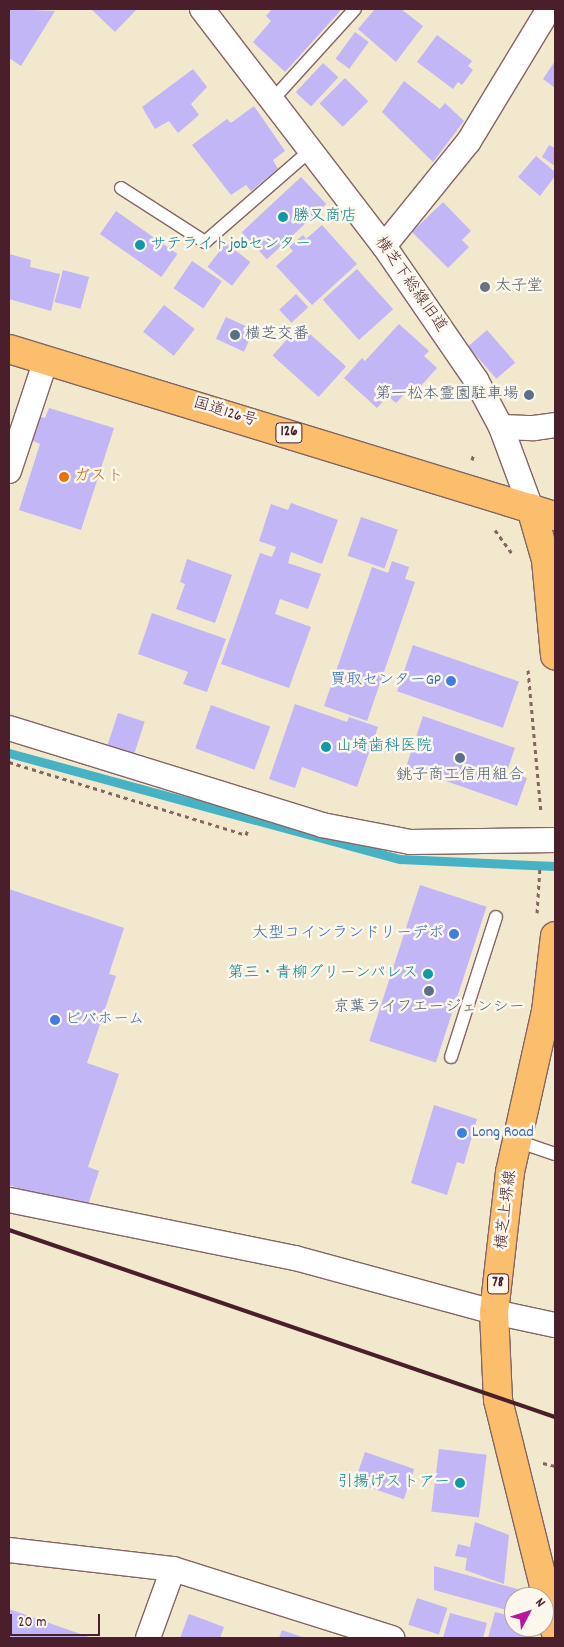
<!DOCTYPE html>
<meta charset="utf-8">
<style>
body{margin:0}
#map{position:relative;width:564px;height:1647px;overflow:hidden;background:#f1e8ce;font-family:Dekko,"Klee One",sans-serif}
div>[style]{position:absolute}
.stream>*{height:9px;margin:-4.5px;padding:0 4.5px;transform-origin:4.5px;border-radius:4.5px;background:#46b2c3}
.building>*{inset:0;background:#c2b6f6;transform-origin:0 0}
.path>*{height:3px;margin-top:-1.5px;transform-origin:0;background:repeating-linear-gradient(90deg,#846564 0 4px,transparent 0 8px)}
.roads{filter:drop-shadow(1px 0 #846564) drop-shadow(-1px 0 #846564) drop-shadow(0 1px #846564) drop-shadow(0 -1px #846564)}
.lane>*{height:12px;margin:-6px;padding:0 6px;transform-origin:6px;border-radius:6px;background:#fff}
.street>*{height:24px;margin:-12px;padding:0 12px;transform-origin:12px;border-radius:12px;background:#fff}
.primary>*{height:28px;margin:-14px;padding:0 14px;transform-origin:14px;border-radius:14px;background:#fabe6d}
.highway>*{height:28px;margin:-14px;padding:0 14px;transform-origin:14px;border-radius:14px;background:#fabe6d}
.rail>*{height:4px;margin:-2px;padding:0 2px;transform-origin:2px;border-radius:2px;background:#4a1f2b}
.dots>*{width:14px;height:14px;translate:-50% -50%;box-sizing:border-box;border:2px solid #fbf7ec;border-radius:50%}
span{translate:-50% -50%;white-space:nowrap;text-align:center;line-height:1.15;-webkit-text-stroke:5px #fbf7ec;paint-order:stroke}
.shield-label span{padding:1px 4px;background:#fbf7ec;border:1px solid;border-radius:4px;-webkit-text-stroke-width:0}
.shield-label{font-size:15px;color:#4a1f2b;font-weight:700}
.culture-label{font-size:16px;color:#0d838f}
.left{translate:0 -50%;text-align:left}
.right{translate:-100% -50%;text-align:right}
.street-label{font-size:16px;color:#4a1f2b}
.worship-label{font-size:16px;color:#5b616d}
.service-label{font-size:16px;color:#4e5e75}
.food-label{font-size:16px;color:#c56008}
.shop-label{font-size:16px;color:#366cbe}
.frame{position:absolute;inset:0;border:10px solid #4a1f2b;pointer-events:none}
.north{position:absolute;left:504px;top:1587px;width:50px;height:50px;box-sizing:border-box;background:#fbf7ec;border:1px solid #b4a19f;border-radius:50%;rotate:50deg;font-size:14px;font-weight:700;line-height:20px;text-align:center;color:#4a1f2b}
.north::after{content:'';display:block;margin:auto;width:18px;height:22px;background:#b5179e;clip-path:polygon(50% 0,100% 100%,50% 72%,0 100%)}
.scale{position:absolute;left:10px;top:1614px;width:90px;height:22px;box-sizing:border-box;border:2px solid #4a1f2b;border-top:0;padding-left:6px;font-size:15px;line-height:18px;white-space:nowrap;color:#4a1f2b;-webkit-text-stroke:4px #fbf7ec;paint-order:stroke}
</style>
<div id="map">
<div class="stream">
<div style="left:9px;top:753px;width:405px;rotate:15.2deg"></div>
<div style="left:400px;top:859px;width:155px;rotate:2.6deg"></div>
</div>
<div class="building">
<div style="clip-path:polygon(9px 9px,55px 11px,21px 66px,9px 58px)"></div>
<div style="clip-path:polygon(91px 9px,137px 9px,115px 32px)"></div>
<div style="clip-path:polygon(272px 9px,342px 9px,285px 72px,253px 42px,271px 21px,266px 16px)"></div>
<div style="clip-path:polygon(375px 9px,401px 9px,423px 26px,396px 62px,358px 29px)"></div>
<div style="left:355px;top:32px;width:17px;height:33px;rotate:36deg"></div>
<div style="clip-path:polygon(437px 35px,472px 61px,468px 66px,473px 70px,462px 85px,458px 82px,453px 89px,417px 62px)"></div>
<div style="clip-path:polygon(555px 61px,555px 88px,543px 79px)"></div>
<div style="left:323px;top:63px;width:21px;height:40px;rotate:43deg"></div>
<div style="clip-path:polygon(193px 69px,207px 87px,191px 104px,199px 115px,178px 133px,169px 121px,155px 129px,142px 107px)"></div>
<div style="left:345px;top:78px;width:33px;height:36px;rotate:45deg"></div>
<div style="clip-path:polygon(404px 81px,440px 109px,445px 103px,464px 121px,433px 162px,382px 112px)"></div>
<div style="clip-path:polygon(254px 106px,285px 151px,273px 160px,278px 169px,251px 191px,246px 185px,231px 195px,192px 145px,227px 119px,231px 123px)"></div>
<div style="clip-path:polygon(549px 145px,555px 148px,555px 166px,542px 157px)"></div>
<div style="clip-path:polygon(536px 156px,555px 172px,555px 176px,540px 196px,518px 177px)"></div>
<div style="left:301px;top:177px;width:37px;height:81px;rotate:47deg"></div>
<div style="clip-path:polygon(443px 202px,471px 231px,462px 240px,469px 247px,448px 268px,412px 232px)"></div>
<div style="left:116px;top:211px;width:75px;height:28px;rotate:35deg"></div>
<div style="clip-path:polygon(322px 225px,357px 264px,312px 305px,276px 266px,293px 251px,289px 247px,303px 235px,306px 239px)"></div>
<div style="left:226px;top:243px;width:31px;height:30px;rotate:38deg"></div>
<div style="clip-path:polygon(9px 254px,31px 260px,30px 267px,60px 274px,51px 311px,9px 299px)"></div>
<div style="left:192px;top:261px;width:36px;height:33px;rotate:34deg"></div>
<div style="left:357px;top:269px;width:54px;height:46px;rotate:48deg"></div>
<div style="left:63px;top:270px;width:27px;height:33px;rotate:15deg"></div>
<div style="left:296px;top:294px;width:18px;height:23px;rotate:47deg"></div>
<div style="left:164px;top:305px;width:39px;height:34px;rotate:38deg"></div>
<div style="left:226px;top:317px;width:31px;height:24px;rotate:25deg"></div>
<div style="clip-path:polygon(399px 324px,429px 351px,424px 356px,437px 368px,418px 389px,413px 385px,396px 403px,388px 396px,377px 408px,344px 378px,362px 358px,365px 361px)"></div>
<div style="left:300px;top:325px;width:62px;height:41px;rotate:42deg"></div>
<div style="left:487px;top:330px;width:43px;height:25px;rotate:49deg"></div>
<div style="clip-path:polygon(49px 408px,114px 428px,81px 530px,19px 510px,40px 444px,31px 440px,38px 416px,45px 418px)"></div>
<div style="clip-path:polygon(291px 503px,338px 520px,322px 564px,291px 552px,288px 563px,321px 574px,308px 609px,280px 599px,275px 614px,311px 627px,289px 688px,221px 664px,260px 553px,272px 557px,276px 547px,259px 541px,271px 504px,288px 510px)"></div>
<div style="left:361px;top:517px;width:39px;height:41px;rotate:19deg"></div>
<div style="clip-path:polygon(187px 559px,232px 575px,215px 623px,176px 609px,185px 584px,180px 582px)"></div>
<div style="clip-path:polygon(392px 561px,409px 567px,405px 579px,415px 582px,367px 721px,324px 706px,372px 567px,388px 573px)"></div>
<div style="clip-path:polygon(152px 613px,226px 639px,207px 692px,183px 684px,188px 672px,138px 654px)"></div>
<div style="left:413px;top:645px;width:112px;height:49px;rotate:19deg"></div>
<div style="clip-path:polygon(295px 704px,347px 722px,349px 717px,378px 727px,357px 787px,302px 767px,295px 788px,269px 779px)"></div>
<div style="left:211px;top:705px;width:63px;height:46px;rotate:20deg"></div>
<div style="left:118px;top:713px;width:28px;height:39px;rotate:18deg"></div>
<div style="clip-path:polygon(423px 716px,515px 748px,507px 771px,527px 778px,517px 806px,406px 767px)"></div>
<div style="left:420px;top:885px;width:70px;height:164px;rotate:18deg"></div>
<div style="clip-path:polygon(9px 889px,124px 928px,109px 974px,116px 976px,87px 1063px,119px 1074px,88px 1167px,99px 1171px,86px 1211px,9px 1185px)"></div>
<div style="clip-path:polygon(434px 1105px,477px 1119px,464px 1164px,457px 1162px,447px 1195px,411px 1183px)"></div>
<div style="left:439px;top:1449px;width:48px;height:63px;rotate:7deg"></div>
<div style="left:365px;top:1452px;width:52px;height:32px;rotate:19deg"></div>
<div style="clip-path:polygon(475px 1522px,509px 1535px,504px 1584px,465px 1570px,467px 1558px,455px 1556px,458px 1544px,470px 1547px)"></div>
<div style="clip-path:polygon(434px 1566px,521px 1590px,520px 1597px,514px 1597px,514px 1612px,434px 1590px)"></div>
<div style="left:417px;top:1598px;width:32px;height:28px;rotate:18deg"></div>
<div style="clip-path:polygon(9px 1609px,92px 1638px,9px 1638px)"></div>
<div style="clip-path:polygon(495px 1612px,514px 1617px,514px 1627px,530px 1627px,532px 1638px,488px 1638px)"></div>
<div style="clip-path:polygon(450px 1613px,487px 1623px,483px 1638px,443px 1638px)"></div>
<div style="clip-path:polygon(189px 1614px,224px 1627px,220px 1638px,180px 1638px)"></div>
<div style="clip-path:polygon(282px 1630px,305px 1638px,279px 1638px)"></div>
</div>
<div class="path">
<div style="left:472px;top:460px;width:7px;rotate:-74deg"></div>
<div style="left:495px;top:530px;width:29px;rotate:54deg"></div>
<div style="left:528px;top:670px;width:144px;rotate:84.8deg"></div>
<div style="left:9px;top:762px;width:248px;rotate:17.1deg"></div>
<div style="left:246px;top:835px;width:6px;rotate:-72deg"></div>
<div style="left:537px;top:913px;width:46px;rotate:-86.3deg"></div>
<div style="left:543px;top:1463px;width:12px;rotate:14deg"></div>
</div>
<div class="roads">
<div class="lane">
<div style="left:274px;top:98px;width:120px;rotate:-47.7deg"></div>
<div style="left:121px;top:188px;width:100px;rotate:32.7deg"></div>
<div style="left:205px;top:242px;width:142px;rotate:-41deg"></div>
<div style="left:451px;top:1057px;width:147px;rotate:-72.2deg"></div>
<div style="left:517px;top:1141px;width:40px;rotate:18.9deg"></div>
</div>
<div class="street">
<div style="left:202px;top:9px;width:299px;rotate:52.5deg"></div>
<div style="left:384px;top:246px;width:163px;rotate:55.5deg"></div>
<div style="left:476px;top:380px;width:53px;rotate:62deg"></div>
<div style="left:501px;top:427px;width:86px;rotate:69.7deg"></div>
<div style="left:384px;top:246px;width:135px;rotate:-51deg"></div>
<div style="left:469px;top:141px;width:154px;rotate:-58.8deg"></div>
<div style="left:501px;top:427px;width:33px;rotate:2deg"></div>
<div style="left:534px;top:428px;width:21px;rotate:-8deg"></div>
<div style="left:9px;top:471px;width:117px;rotate:-71.6deg"></div>
<div style="left:9px;top:728px;width:328px;rotate:17.2deg"></div>
<div style="left:322px;top:825px;width:90px;rotate:10.9deg"></div>
<div style="left:410px;top:842px;width:145px;rotate:-0.8deg"></div>
<div style="left:9px;top:1200px;width:292px;rotate:11.5deg"></div>
<div style="left:295px;top:1258px;width:206px;rotate:15.2deg"></div>
<div style="left:494px;top:1312px;width:62px;rotate:12deg"></div>
<div style="left:9px;top:1550px;width:165px;rotate:6.6deg"></div>
<div style="left:173px;top:1569px;width:230px;rotate:17.5deg"></div>
<div style="left:148px;top:1638px;width:73px;rotate:-70.1deg"></div>
</div>
<div class="primary">
<div style="left:531px;top:508px;width:54px;rotate:73.9deg"></div>
<div style="left:546px;top:560px;width:96px;rotate:84.6deg"></div>
<div style="left:555px;top:936px;width:76px;rotate:96.8deg"></div>
<div style="left:546px;top:1011px;width:165px;rotate:102.6deg"></div>
<div style="left:510px;top:1172px;width:141px;rotate:96.5deg"></div>
<div style="left:494px;top:1312px;width:88px;rotate:87.4deg"></div>
<div style="left:498px;top:1400px;width:237px;rotate:76.1deg"></div>
</div>
<div class="highway">
<div style="left:9px;top:349px;width:571px;rotate:17.01deg"></div>
</div>
</div>
<div class="rail">
<div style="left:9px;top:1230px;width:577px;rotate:18.91deg"></div>
</div>
<div class="dots">
<div style="left:283px;top:217px;background:#0f9aa8"></div>
<div style="left:140px;top:245px;background:#0f9aa8"></div>
<div style="left:485px;top:287px;background:#6b7280"></div>
<div style="left:235px;top:335px;background:#5c6f8a"></div>
<div style="left:529px;top:395px;background:#5c6f8a"></div>
<div style="left:64px;top:477px;background:#e8710a"></div>
<div style="left:451px;top:681px;background:#3f7fe0"></div>
<div style="left:326px;top:747px;background:#0f9aa8"></div>
<div style="left:460px;top:758px;background:#5c6f8a"></div>
<div style="left:454px;top:934px;background:#3f7fe0"></div>
<div style="left:428px;top:974px;background:#0f9aa8"></div>
<div style="left:429px;top:991px;background:#5c6f8a"></div>
<div style="left:55px;top:1020px;background:#3f7fe0"></div>
<div style="left:462px;top:1133px;background:#3f7fe0"></div>
<div style="left:460px;top:1483px;background:#0f9aa8"></div>
</div>
<div class="shield-label">
<span style="left:289px;top:433px">126</span>
<span style="left:498px;top:1284px">78</span>
</div>
<div class="culture-label">
<span class="left" style="left:293px;top:217px">勝又商店</span>
<span class="left" style="left:150px;top:245px">サテライトjobセンター</span>
<span class="left" style="left:336px;top:747px">山埼歯科医院</span>
<span class="right" style="left:418px;top:974px">第三・青柳グリーンパレス</span>
<span class="right" style="left:450px;top:1483px">引揚げストアー</span>
</div>
<div class="street-label">
<span style="left:410px;top:285px;rotate:55deg">横芝下総線旧道</span>
<span style="left:225px;top:413px;rotate:17deg">国道126号</span>
<span style="left:507px;top:1210px;rotate:-83deg">横芝上堺線</span>
</div>
<div class="worship-label">
<span class="left" style="left:495px;top:287px">太子堂</span>
</div>
<div class="service-label">
<span class="left" style="left:245px;top:335px">横芝交番</span>
<span class="right" style="left:519px;top:395px">第一松本霊園駐車場</span>
<span style="left:460px;top:776px">銚子商工信用組合</span>
<span style="left:429px;top:1008px">京葉ライフエージェンシー</span>
</div>
<div class="food-label">
<span class="left" style="left:74px;top:477px">ガスト</span>
</div>
<div class="shop-label">
<span class="right" style="left:441px;top:681px">買取センターGP</span>
<span class="right" style="left:444px;top:934px">大型コインランドリーデポ</span>
<span class="left" style="left:65px;top:1020px">ビバホーム</span>
<span class="left" style="left:472px;top:1133px">Long Road</span>
</div>
<div class="frame"></div>
<div class="north">N</div>
<div class="scale">20 m</div>
</div>
